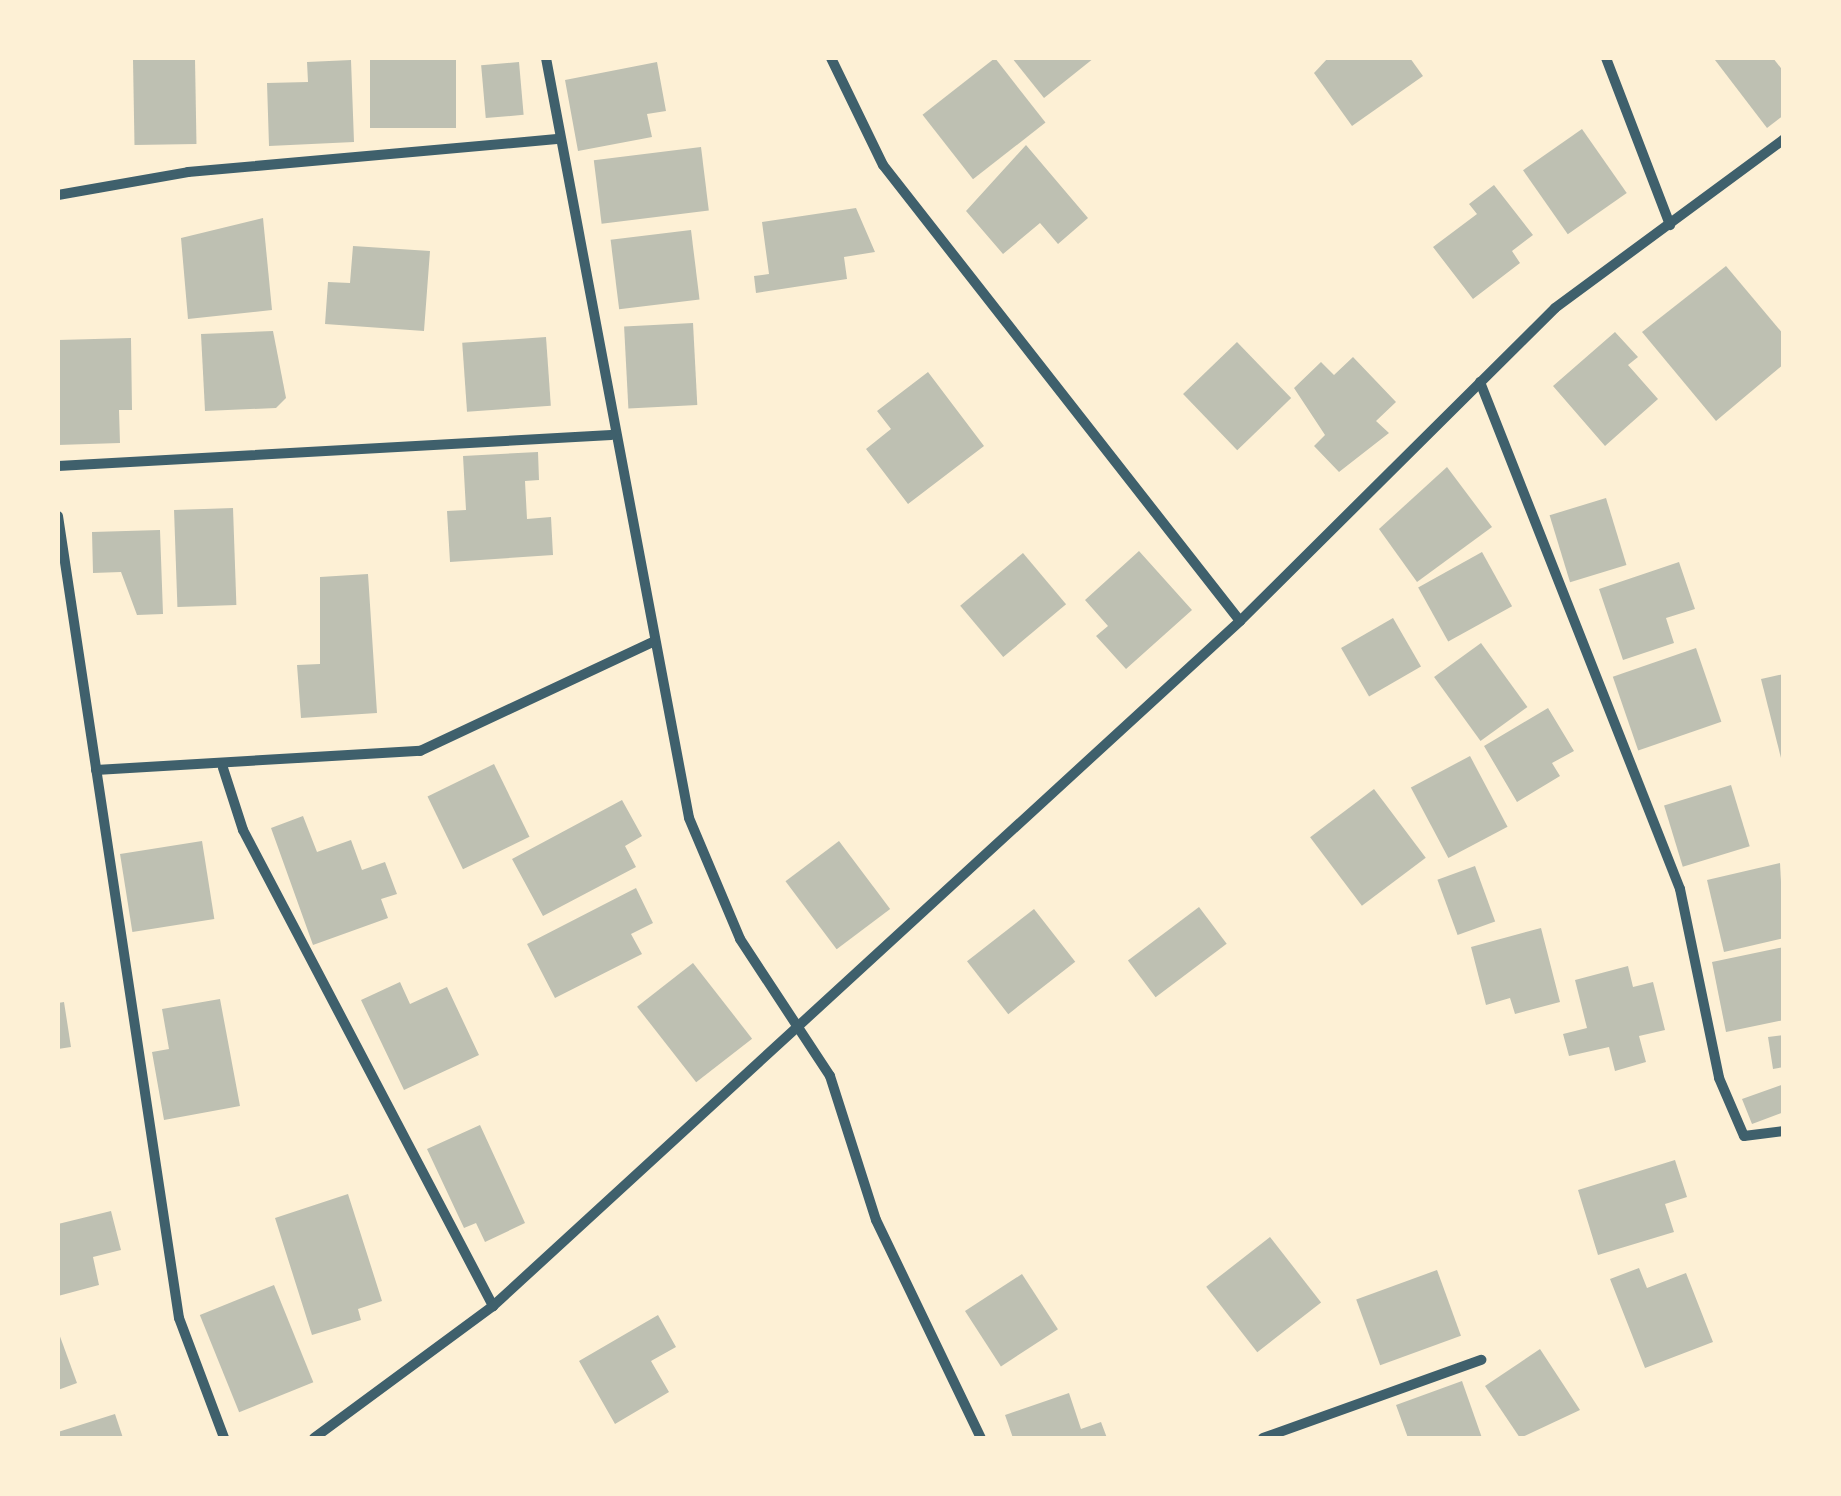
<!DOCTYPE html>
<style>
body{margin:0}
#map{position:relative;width:1841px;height:1496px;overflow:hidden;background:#fdf0d5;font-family:Signika,sans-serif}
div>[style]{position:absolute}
.building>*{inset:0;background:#bec0b2;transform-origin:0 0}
.minor>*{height:10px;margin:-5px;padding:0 5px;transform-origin:5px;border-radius:5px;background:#3f606c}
span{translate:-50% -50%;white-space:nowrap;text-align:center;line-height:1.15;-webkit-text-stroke:10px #fdf0d5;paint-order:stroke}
.frame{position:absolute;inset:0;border:60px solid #fdf0d5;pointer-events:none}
</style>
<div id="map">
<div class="building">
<div style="left:370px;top:58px;width:86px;height:70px"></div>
<div style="left:995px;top:58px;width:82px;height:92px;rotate:52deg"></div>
<div style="clip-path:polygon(1012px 58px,1094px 58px,1044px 98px)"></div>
<div style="clip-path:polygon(1328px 58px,1410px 58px,1423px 76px,1352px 126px,1314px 73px)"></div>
<div style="clip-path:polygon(1773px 58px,1784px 72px,1784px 115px,1767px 128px,1715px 60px)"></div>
<div style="left:195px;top:59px;width:85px;height:62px;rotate:89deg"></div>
<div style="clip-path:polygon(351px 60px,354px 142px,269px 146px,267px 83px,308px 82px,307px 62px)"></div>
<div style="left:519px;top:62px;width:53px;height:38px;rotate:85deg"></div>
<div style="clip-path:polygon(657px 62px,666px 111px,647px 114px,652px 137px,578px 151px,565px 80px)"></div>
<div style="left:1582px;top:129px;width:78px;height:72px;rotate:55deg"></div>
<div style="clip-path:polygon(1026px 145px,1088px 218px,1058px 244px,1040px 223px,1003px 254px,966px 211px)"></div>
<div style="left:701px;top:147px;width:64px;height:108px;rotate:83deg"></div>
<div style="clip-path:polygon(1494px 185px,1533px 235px,1512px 251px,1520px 263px,1473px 299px,1433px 247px,1477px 214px,1469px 204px)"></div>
<div style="clip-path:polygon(856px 208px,875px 252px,844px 257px,847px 279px,756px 293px,754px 276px,769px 274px,762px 222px)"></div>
<div style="clip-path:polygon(263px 218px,272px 310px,188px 319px,181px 238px)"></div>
<div style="left:691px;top:230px;width:70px;height:81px;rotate:83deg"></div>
<div style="clip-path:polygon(353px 246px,430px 251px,424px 331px,325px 324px,328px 282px,350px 283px)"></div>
<div style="clip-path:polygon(1726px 266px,1784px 335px,1784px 364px,1716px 421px,1642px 332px)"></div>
<div style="left:693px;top:323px;width:82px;height:69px;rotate:87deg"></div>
<div style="clip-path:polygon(273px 331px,286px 398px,276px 408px,205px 411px,201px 334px)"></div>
<div style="clip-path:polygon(1615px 332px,1638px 357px,1628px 365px,1658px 399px,1605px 446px,1553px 386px)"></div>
<div style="left:546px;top:337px;width:69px;height:84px;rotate:86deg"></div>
<div style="clip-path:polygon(131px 338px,132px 410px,119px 410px,120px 443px,58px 445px,58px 340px)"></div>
<div style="left:1237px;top:342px;width:78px;height:75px;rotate:46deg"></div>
<div style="clip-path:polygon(1353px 357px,1396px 402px,1376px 421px,1389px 433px,1339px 472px,1314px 446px,1325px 435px,1294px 388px,1321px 362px,1334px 375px)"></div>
<div style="clip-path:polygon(928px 372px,984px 446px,908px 504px,866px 449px,891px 429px,877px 411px)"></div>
<div style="clip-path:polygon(538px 452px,539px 480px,525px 481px,527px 519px,551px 517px,553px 555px,450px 562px,447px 511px,466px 510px,463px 456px)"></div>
<div style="clip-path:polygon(1447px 467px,1492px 527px,1417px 582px,1379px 529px)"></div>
<div style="left:1606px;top:498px;width:70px;height:59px;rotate:73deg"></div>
<div style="left:233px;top:508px;width:97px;height:59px;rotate:88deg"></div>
<div style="clip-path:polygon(160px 530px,163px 614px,137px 615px,121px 572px,93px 573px,92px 532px)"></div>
<div style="clip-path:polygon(1139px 551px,1192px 610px,1126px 669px,1096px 636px,1108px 626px,1085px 600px)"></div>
<div style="left:1482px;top:552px;width:62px;height:73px;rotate:61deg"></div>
<div style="left:1023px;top:553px;width:67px;height:82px;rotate:50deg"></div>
<div style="clip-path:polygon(1679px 562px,1695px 609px,1666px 618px,1674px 643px,1623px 660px,1599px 589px)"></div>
<div style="clip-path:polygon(368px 574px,377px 713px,301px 718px,297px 665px,320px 664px,320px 577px)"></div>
<div style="left:1393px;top:618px;width:56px;height:60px;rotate:60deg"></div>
<div style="left:1481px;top:643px;width:79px;height:58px;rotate:54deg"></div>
<div style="left:1696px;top:648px;width:78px;height:88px;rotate:71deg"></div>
<div style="clip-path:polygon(1784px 674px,1784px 762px,1782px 762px,1761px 679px)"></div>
<div style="clip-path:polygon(1548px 708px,1574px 751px,1552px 763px,1560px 776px,1517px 802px,1484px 746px)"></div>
<div style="left:1470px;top:756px;width:80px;height:67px;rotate:62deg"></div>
<div style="left:494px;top:764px;width:81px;height:74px;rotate:64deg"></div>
<div style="left:1731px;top:785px;width:64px;height:70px;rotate:73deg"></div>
<div style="left:1374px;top:789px;width:86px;height:80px;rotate:53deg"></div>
<div style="clip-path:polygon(622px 800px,642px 836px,625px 846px,636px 867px,543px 916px,512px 859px)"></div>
<div style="clip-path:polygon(303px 816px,317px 852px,351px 840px,362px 870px,385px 862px,397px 894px,381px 899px,388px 918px,313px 945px,271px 828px)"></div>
<div style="left:202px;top:841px;width:79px;height:83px;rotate:81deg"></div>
<div style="left:839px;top:841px;width:85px;height:67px;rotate:53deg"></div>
<div style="clip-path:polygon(1780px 863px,1784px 938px,1724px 952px,1707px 880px)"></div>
<div style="left:1475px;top:866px;width:59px;height:40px;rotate:70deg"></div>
<div style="clip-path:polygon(636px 888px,653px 923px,631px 934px,642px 954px,555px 998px,527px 944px)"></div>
<div style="left:1199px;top:907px;width:46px;height:89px;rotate:53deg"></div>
<div style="left:1034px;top:909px;width:67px;height:85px;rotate:52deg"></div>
<div style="clip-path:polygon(1541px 928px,1560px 1002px,1515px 1014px,1510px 998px,1486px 1005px,1471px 947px)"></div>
<div style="clip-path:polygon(1784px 947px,1784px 1020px,1726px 1032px,1712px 962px)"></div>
<div style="left:693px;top:963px;width:96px;height:71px;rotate:52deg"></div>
<div style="clip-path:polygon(1628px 966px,1633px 987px,1653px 982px,1665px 1030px,1639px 1036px,1646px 1062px,1615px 1071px,1609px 1047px,1569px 1056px,1563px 1034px,1587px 1028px,1575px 980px)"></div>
<div style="clip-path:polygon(400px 982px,410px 1004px,447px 987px,479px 1055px,404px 1090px,361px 1000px)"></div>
<div style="clip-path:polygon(220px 999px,240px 1106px,164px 1120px,152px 1052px,169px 1049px,162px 1009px)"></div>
<div style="clip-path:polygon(64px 1002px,71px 1047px,58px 1049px,58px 1003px)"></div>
<div style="clip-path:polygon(1784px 1035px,1784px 1067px,1773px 1069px,1768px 1037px)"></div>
<div style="clip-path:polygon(1784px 1084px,1784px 1112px,1752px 1124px,1742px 1099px)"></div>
<div style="clip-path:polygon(480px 1125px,525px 1223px,485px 1242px,476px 1223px,464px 1228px,427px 1149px)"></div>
<div style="clip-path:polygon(1675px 1160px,1687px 1197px,1665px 1204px,1674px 1232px,1598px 1255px,1578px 1190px)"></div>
<div style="clip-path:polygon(348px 1194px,382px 1301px,358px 1309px,361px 1320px,312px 1335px,275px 1218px)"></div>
<div style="clip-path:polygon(111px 1211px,121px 1250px,93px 1257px,99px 1285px,58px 1296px,58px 1224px)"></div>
<div style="left:1270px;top:1237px;width:83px;height:81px;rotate:52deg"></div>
<div style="clip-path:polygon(1639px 1268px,1647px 1288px,1686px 1273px,1713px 1342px,1645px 1368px,1610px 1279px)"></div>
<div style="left:1437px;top:1270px;width:70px;height:86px;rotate:70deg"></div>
<div style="left:1022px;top:1274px;width:66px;height:68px;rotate:57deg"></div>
<div style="left:274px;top:1285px;width:105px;height:80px;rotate:68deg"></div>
<div style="clip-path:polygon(658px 1315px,676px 1347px,651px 1361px,669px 1392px,615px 1424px,579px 1361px)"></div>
<div style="clip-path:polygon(58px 1331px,77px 1383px,58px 1390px)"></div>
<div style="clip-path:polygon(1540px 1349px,1580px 1410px,1520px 1438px,1485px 1386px)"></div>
<div style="clip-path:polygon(1462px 1381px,1482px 1438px,1408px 1438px,1396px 1405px)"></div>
<div style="clip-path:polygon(1069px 1393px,1081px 1429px,1101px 1422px,1107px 1438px,1013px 1438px,1005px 1415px)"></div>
<div style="clip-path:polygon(115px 1414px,123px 1438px,58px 1438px,58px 1432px)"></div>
</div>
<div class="minor">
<div style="left:546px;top:58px;width:773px;rotate:79.34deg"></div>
<div style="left:689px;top:818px;width:131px;rotate:67.1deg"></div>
<div style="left:740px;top:939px;width:164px;rotate:56.7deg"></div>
<div style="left:830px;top:1076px;width:151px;rotate:72.3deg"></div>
<div style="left:876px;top:1220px;width:242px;rotate:64.3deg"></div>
<div style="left:831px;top:58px;width:119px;rotate:64.1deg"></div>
<div style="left:883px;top:165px;width:579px;rotate:51.94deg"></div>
<div style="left:1606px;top:58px;width:179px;rotate:69deg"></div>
<div style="left:58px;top:195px;width:132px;rotate:-10deg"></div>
<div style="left:188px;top:172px;width:373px;rotate:-5.1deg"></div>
<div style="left:1480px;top:382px;width:545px;rotate:68.47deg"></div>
<div style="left:1680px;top:889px;width:193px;rotate:78.3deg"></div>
<div style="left:1719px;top:1078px;width:63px;rotate:66.7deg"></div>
<div style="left:1744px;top:1136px;width:40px;rotate:-7.1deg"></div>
<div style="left:58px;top:466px;width:554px;rotate:-3.21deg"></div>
<div style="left:58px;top:516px;width:811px;rotate:81.42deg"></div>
<div style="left:179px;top:1318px;width:128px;rotate:69.4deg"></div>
<div style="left:223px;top:768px;width:65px;rotate:72.1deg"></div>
<div style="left:243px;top:830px;width:538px;rotate:62.29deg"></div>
<div style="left:96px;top:770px;width:325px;rotate:-3.4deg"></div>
<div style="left:420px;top:751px;width:257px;rotate:-25.1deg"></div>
<div style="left:314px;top:1438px;width:222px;rotate:-36.4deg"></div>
<div style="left:493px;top:1306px;width:1014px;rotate:-42.52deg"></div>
<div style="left:1240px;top:621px;width:444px;rotate:-44.8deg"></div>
<div style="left:1555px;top:308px;width:285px;rotate:-36.4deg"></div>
<div style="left:1263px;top:1438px;width:232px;rotate:-19.7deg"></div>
</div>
<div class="frame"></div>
</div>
